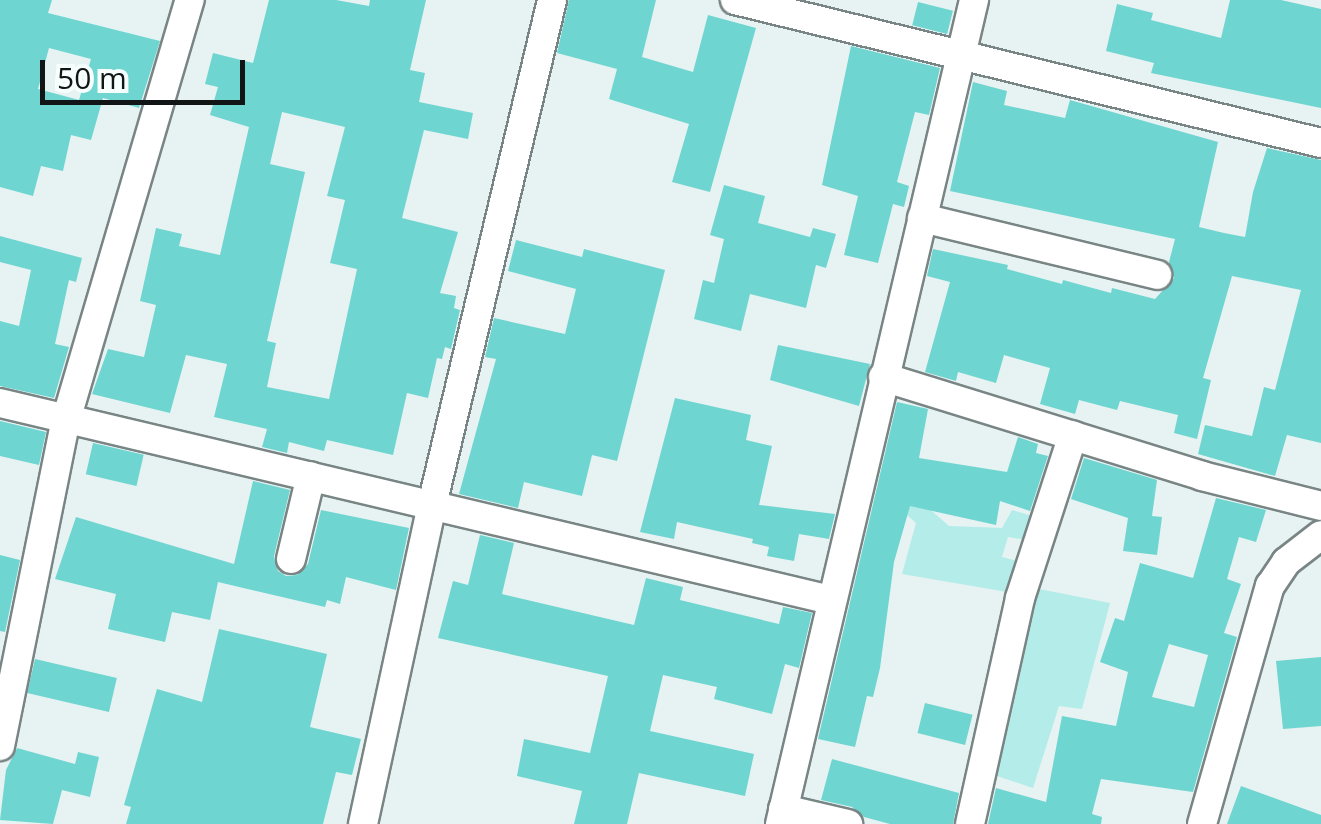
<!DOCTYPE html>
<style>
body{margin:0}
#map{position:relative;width:1321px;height:824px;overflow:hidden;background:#e6f3f2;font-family:"Open Sans",sans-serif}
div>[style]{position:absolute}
.green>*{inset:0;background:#b3ece8}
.building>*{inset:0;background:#6fd5d0;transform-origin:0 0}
.roads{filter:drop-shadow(2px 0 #798584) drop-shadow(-2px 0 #798584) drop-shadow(0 2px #798584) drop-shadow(0 -2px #798584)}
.minor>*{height:28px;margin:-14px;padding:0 14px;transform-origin:14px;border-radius:14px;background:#fff}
span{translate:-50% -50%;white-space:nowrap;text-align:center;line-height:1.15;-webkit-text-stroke:8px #f7fffe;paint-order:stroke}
.scale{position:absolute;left:40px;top:60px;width:205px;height:45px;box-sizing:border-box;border:5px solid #111515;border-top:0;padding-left:12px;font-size:30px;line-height:35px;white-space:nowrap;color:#111515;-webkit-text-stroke:8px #f7fffe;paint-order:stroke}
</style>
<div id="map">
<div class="green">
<div style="clip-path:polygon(909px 491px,949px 526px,1002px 528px,1012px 510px,1040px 518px,1026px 540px,1008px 537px,1002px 557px,1024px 563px,1013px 593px,902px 574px,916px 523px,907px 515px)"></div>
<div style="clip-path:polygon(1034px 588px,1110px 603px,1082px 709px,1059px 706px,1033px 788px,985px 772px)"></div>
</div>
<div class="building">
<div style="clip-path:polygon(evenodd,0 0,52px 0,48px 13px,160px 41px,139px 108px,103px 98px,91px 140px,71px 135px,63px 171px,41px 166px,33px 196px,0 187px,0 0,49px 48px,91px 59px,79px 100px,38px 89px,49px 48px)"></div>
<div style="clip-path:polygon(evenodd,269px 0,336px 0,369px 6px,370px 0,426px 0,410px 70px,425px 73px,419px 102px,473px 113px,468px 139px,424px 130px,402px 218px,458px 232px,440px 293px,456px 296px,454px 308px,460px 310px,451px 349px,445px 347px,442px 359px,437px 358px,428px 398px,407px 393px,393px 455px,327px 440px,324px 451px,289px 442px,287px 453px,262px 447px,267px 429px,214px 417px,227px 364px,186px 355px,170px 413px,92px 394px,108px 349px,144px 357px,156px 305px,140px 301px,156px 228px,182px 234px,179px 246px,220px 255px,249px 127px,210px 115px,218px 87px,205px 84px,213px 53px,253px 63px,269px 0,282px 112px,345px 127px,327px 196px,345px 200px,330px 263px,357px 269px,329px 399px,267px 387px,276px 343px,267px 341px,305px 172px,270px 164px,282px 112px)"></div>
<div style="clip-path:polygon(569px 0,656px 0,642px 57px,693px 72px,708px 15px,756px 28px,710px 192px,672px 182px,689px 124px,609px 99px,617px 69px,557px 53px)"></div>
<div style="clip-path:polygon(1230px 0,1281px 0,1321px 9px,1321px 108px,1151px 73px,1154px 63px,1106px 51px,1117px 4px,1153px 13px,1151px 20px,1221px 38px)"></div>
<div style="left:918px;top:2px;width:36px;height:24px;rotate:14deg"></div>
<div style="clip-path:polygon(851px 46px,940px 68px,929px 115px,915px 112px,897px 182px,909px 186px,904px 207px,893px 204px,878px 263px,844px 255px,858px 196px,822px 185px)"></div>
<div style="clip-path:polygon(973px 82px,1007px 91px,1004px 105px,1065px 118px,1070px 100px,1218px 142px,1199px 227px,1224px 233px,1245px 237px,1253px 192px,1267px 148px,1321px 160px,1321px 443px,1287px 435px,1275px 476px,1198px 454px,1205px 425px,1252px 436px,1264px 387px,1275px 390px,1301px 290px,1232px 276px,1203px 378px,1211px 380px,1197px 439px,1174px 433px,1178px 415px,1120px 401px,1117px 410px,1079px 400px,1075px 414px,1040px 404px,1050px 368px,1004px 355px,996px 383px,958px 372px,956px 381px,925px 372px,950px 282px,927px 276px,933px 249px,1008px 265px,1007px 269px,1062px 284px,1063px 280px,1111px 293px,1112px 288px,1155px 299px,1174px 278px,1169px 262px,1175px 239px,950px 191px)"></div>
<div style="clip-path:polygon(724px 185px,765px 196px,758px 223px,810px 237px,813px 228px,836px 234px,826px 268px,816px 265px,806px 308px,750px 294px,741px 331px,694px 319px,703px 280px,714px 283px,724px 239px,710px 235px)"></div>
<div style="clip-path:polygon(0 236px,82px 258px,76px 282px,69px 280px,55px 344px,69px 347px,54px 398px,0 386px,0 321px,19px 326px,31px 270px,0 262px)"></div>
<div style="clip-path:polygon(516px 240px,582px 257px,584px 249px,665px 270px,617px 461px,592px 455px,582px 496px,524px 482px,518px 508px,459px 494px,496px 359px,485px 357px,494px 318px,565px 334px,576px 289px,508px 271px)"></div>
<div style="clip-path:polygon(778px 345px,870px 364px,859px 406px,770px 380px)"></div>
<div style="clip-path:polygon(675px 398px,751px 415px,746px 440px,772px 446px,759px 505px,835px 514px,829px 539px,799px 534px,794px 561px,767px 556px,769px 547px,752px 543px,753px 539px,677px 522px,674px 539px,640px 532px)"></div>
<div style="clip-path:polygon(897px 402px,928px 409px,919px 458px,1007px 472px,1018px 437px,1038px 444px,1036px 453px,1048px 456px,1030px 511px,1000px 501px,996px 525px,910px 506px,894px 562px,880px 668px,873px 697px,867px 696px,855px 747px,818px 739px)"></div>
<div style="clip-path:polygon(0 421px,46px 432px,39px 465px,0 456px)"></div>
<div style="left:93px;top:443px;width:52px;height:32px;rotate:13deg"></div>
<div style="clip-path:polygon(1084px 458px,1157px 480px,1152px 516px,1162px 517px,1157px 555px,1123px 551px,1128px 518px,1071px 499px)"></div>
<div style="clip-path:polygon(253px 481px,290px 490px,274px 556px,278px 571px,286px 576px,297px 575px,308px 564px,321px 510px,409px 528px,396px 590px,346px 577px,340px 604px,327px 600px,325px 607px,218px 582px,210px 620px,172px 612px,165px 642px,108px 629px,116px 594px,55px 579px,76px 517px,234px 564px)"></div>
<div style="clip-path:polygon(evenodd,1216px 498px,1266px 510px,1256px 542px,1239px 537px,1227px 579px,1241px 584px,1224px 633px,1237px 637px,1193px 792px,1101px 779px,1092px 814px,1102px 817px,1101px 824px,988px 824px,996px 788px,1046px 802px,1062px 716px,1116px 726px,1128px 672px,1100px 662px,1115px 618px,1124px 621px,1140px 563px,1193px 578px,1216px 498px,1169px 644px,1208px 655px,1194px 707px,1152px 697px,1169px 644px)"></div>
<div style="clip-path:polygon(480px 535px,514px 543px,502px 594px,634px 625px,646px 578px,683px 587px,680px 600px,779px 624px,783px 607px,812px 613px,799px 668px,785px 664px,772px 714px,714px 699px,717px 687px,663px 675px,650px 731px,754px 754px,745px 796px,639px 773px,627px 824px,574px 824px,582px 791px,517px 776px,524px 739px,590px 753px,608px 676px,438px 638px,453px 581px,468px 585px)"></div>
<div style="clip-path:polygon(0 555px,20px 560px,5px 632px,0 631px)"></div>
<div style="clip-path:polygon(219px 629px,327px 654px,310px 727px,361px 739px,352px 775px,336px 772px,323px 824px,126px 824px,131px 807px,124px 805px,157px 689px,202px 702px)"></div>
<div style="clip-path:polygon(1321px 657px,1321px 726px,1283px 729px,1276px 661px)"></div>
<div style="left:35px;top:659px;width:84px;height:35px;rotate:13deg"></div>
<div style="left:925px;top:703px;width:49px;height:31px;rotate:14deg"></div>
<div style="clip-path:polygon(17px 748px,75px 764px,78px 752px,99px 757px,90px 797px,62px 790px,53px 824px,0 820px,6px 770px)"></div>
<div style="clip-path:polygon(832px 759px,959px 793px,953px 824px,890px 824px,864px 817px,852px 807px,821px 800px)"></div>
<div style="clip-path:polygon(1241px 786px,1321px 815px,1321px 824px,1227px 824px)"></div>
</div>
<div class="roads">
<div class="minor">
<div style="left:735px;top:0;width:603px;rotate:13.71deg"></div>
<div style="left:922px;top:218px;width:242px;rotate:13.6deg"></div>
<div style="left:883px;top:377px;width:334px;rotate:17.2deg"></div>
<div style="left:1202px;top:476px;width:123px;rotate:14.1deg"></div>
<div style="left:0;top:403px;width:854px;rotate:13.34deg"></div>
<div style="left:291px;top:559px;width:85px;rotate:-76.5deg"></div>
<div style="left:0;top:746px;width:333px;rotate:-78.6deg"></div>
<div style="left:66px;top:420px;width:438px;rotate:-73.6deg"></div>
<div style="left:783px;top:809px;width:67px;rotate:13deg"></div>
<div style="left:363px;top:824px;width:326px;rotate:-77.8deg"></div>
<div style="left:432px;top:505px;width:519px;rotate:-76.63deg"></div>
<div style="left:780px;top:824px;width:847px;rotate:-76.75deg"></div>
<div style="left:970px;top:824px;width:231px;rotate:-77.5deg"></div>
<div style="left:1020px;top:598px;width:171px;rotate:-72deg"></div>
<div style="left:1202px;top:824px;width:248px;rotate:-74.1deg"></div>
<div style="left:1270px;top:586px;width:29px;rotate:-56deg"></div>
<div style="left:1286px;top:562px;width:44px;rotate:-37.6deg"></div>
</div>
</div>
<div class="scale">50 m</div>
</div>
